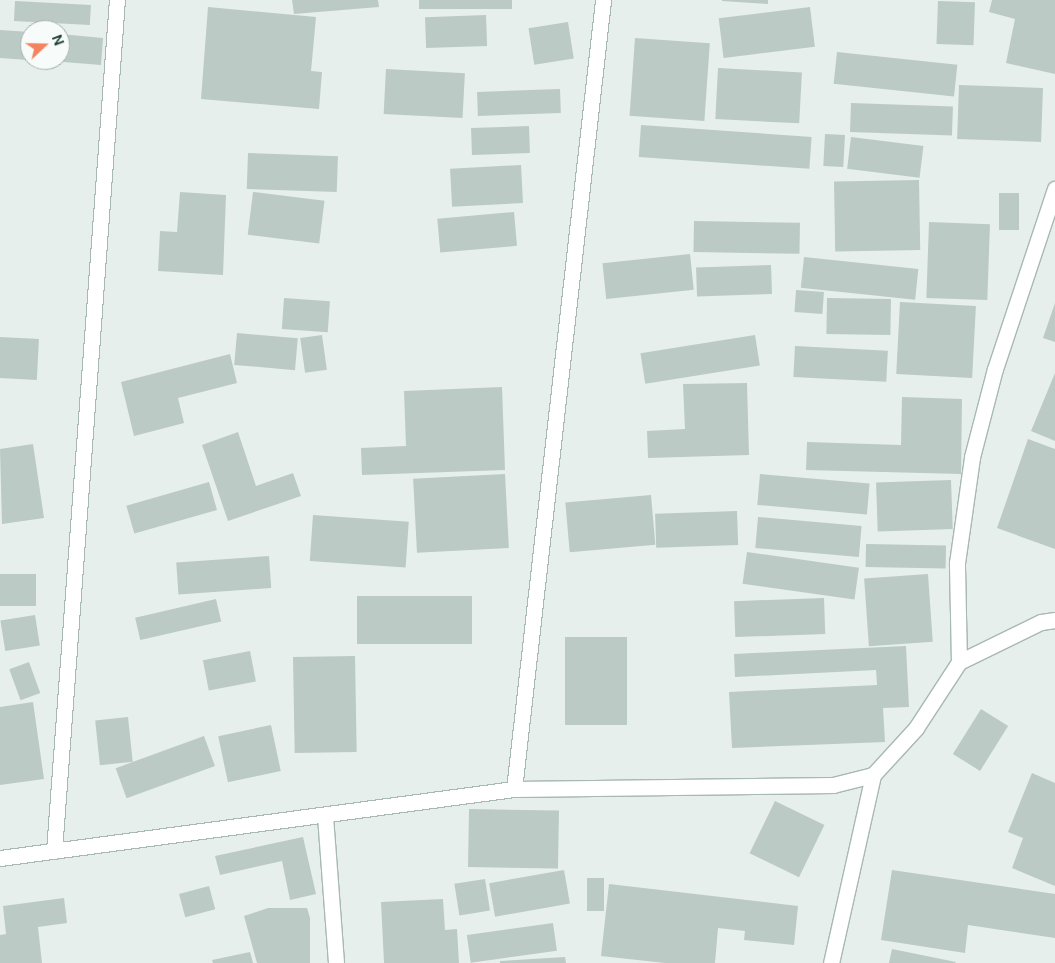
<!DOCTYPE html>
<style>
body{margin:0}
#map{position:relative;width:1055px;height:963px;overflow:hidden;background:#e6efeb;font-family:"DM Sans",sans-serif}
div>[style]{position:absolute}
.building>*{inset:0;background:#bbcac4;transform-origin:0 0}
.roads{filter:drop-shadow(1px 0 #a8b8b2) drop-shadow(-1px 0 #a8b8b2) drop-shadow(0 1px #a8b8b2) drop-shadow(0 -1px #a8b8b2)}
.minor>*{height:15px;margin:-7.5px;padding:0 7.5px;transform-origin:7.5px;border-radius:7.5px;background:#fff}
span{translate:-50% -50%;white-space:nowrap;text-align:center;line-height:1.15;-webkit-text-stroke:4px #f7fbf9;paint-order:stroke}
.north{position:absolute;left:20px;top:20px;width:50px;height:50px;box-sizing:border-box;background:#f7fbf9;border:1px solid #a3b1ad;border-radius:50%;rotate:69deg;font-size:14px;font-weight:700;line-height:20px;text-align:center;color:#24423a}
.north::after{content:'';display:block;margin:auto;width:18px;height:22px;background:#f4845f;clip-path:polygon(50% 0,100% 100%,50% 72%,0 100%)}
</style>
<div id="map">
<div class="building">
<div style="clip-path:polygon(292px 0,378px 0,379px 7px,294px 14px)"></div>
<div style="left:419px;top:0;width:93px;height:9px"></div>
<div style="clip-path:polygon(722px 0,768px 0,768px 4px,722px 1px)"></div>
<div style="clip-path:polygon(992px 0,1055px 0,1055px 74px,1006px 63px,1015px 19px,989px 12px)"></div>
<div style="left:15px;top:1px;width:76px;height:20px;rotate:3deg"></div>
<div style="left:938px;top:1px;width:37px;height:43px;rotate:2deg"></div>
<div style="clip-path:polygon(208px 7px,316px 17px,311px 71px,322px 72px,319px 109px,201px 99px)"></div>
<div style="left:810px;top:7px;width:40px;height:92px;rotate:83deg"></div>
<div style="left:486px;top:15px;width:31px;height:61px;rotate:88deg"></div>
<div style="left:568px;top:22px;width:37px;height:40px;rotate:81deg"></div>
<div style="left:0;top:30px;width:30px;height:28px;rotate:4deg"></div>
<div style="clip-path:polygon(60px 34px,103px 38px,101px 65px,51px 61px,60px 60px)"></div>
<div style="left:635px;top:38px;width:75px;height:78px;rotate:4deg"></div>
<div style="left:837px;top:52px;width:121px;height:32px;rotate:6deg"></div>
<div style="left:718px;top:68px;width:84px;height:51px;rotate:3deg"></div>
<div style="left:386px;top:69px;width:79px;height:45px;rotate:3deg"></div>
<div style="left:959px;top:85px;width:84px;height:54px;rotate:2deg"></div>
<div style="left:560px;top:89px;width:24px;height:83px;rotate:88deg"></div>
<div style="left:851px;top:103px;width:102px;height:29px;rotate:2deg"></div>
<div style="left:641px;top:125px;width:171px;height:32px;rotate:4deg"></div>
<div style="left:529px;top:126px;width:27px;height:58px;rotate:88deg"></div>
<div style="left:825px;top:134px;width:20px;height:32px;rotate:3deg"></div>
<div style="left:851px;top:137px;width:73px;height:32px;rotate:7deg"></div>
<div style="left:248px;top:153px;width:90px;height:36px;rotate:2deg"></div>
<div style="left:521px;top:165px;width:38px;height:71px;rotate:87deg"></div>
<div style="left:919px;top:180px;width:70px;height:85px;rotate:89deg"></div>
<div style="clip-path:polygon(180px 192px,226px 195px,223px 275px,158px 271px,160px 231px,177px 232px)"></div>
<div style="left:253px;top:192px;width:72px;height:43px;rotate:7deg"></div>
<div style="left:999px;top:193px;width:20px;height:37px"></div>
<div style="left:514px;top:212px;width:34px;height:77px;rotate:85deg"></div>
<div style="left:694px;top:221px;width:106px;height:31px;rotate:1deg"></div>
<div style="left:929px;top:222px;width:61px;height:76px;rotate:2deg"></div>
<div style="left:690px;top:254px;width:36px;height:88px;rotate:84deg"></div>
<div style="left:804px;top:257px;width:115px;height:31px;rotate:6deg"></div>
<div style="left:771px;top:265px;width:29px;height:75px;rotate:88deg"></div>
<div style="left:796px;top:290px;width:28px;height:22px;rotate:4deg"></div>
<div style="left:284px;top:298px;width:46px;height:31px;rotate:4deg"></div>
<div style="left:827px;top:298px;width:64px;height:36px;rotate:1deg"></div>
<div style="left:900px;top:302px;width:76px;height:72px;rotate:3deg"></div>
<div style="clip-path:polygon(1055px 303px,1055px 342px,1043px 338px)"></div>
<div style="left:237px;top:333px;width:61px;height:32px;rotate:5deg"></div>
<div style="left:322px;top:335px;width:35px;height:22px;rotate:82deg"></div>
<div style="left:755px;top:335px;width:31px;height:116px;rotate:81deg"></div>
<div style="left:0;top:337px;width:39px;height:41px;rotate:3deg"></div>
<div style="left:795px;top:346px;width:93px;height:31px;rotate:3deg"></div>
<div style="clip-path:polygon(230px 354px,237px 383px,178px 398px,184px 423px,134px 436px,121px 382px)"></div>
<div style="clip-path:polygon(1055px 373px,1055px 441px,1031px 431px)"></div>
<div style="clip-path:polygon(747px 383px,749px 455px,648px 458px,647px 431px,685px 429px,683px 384px)"></div>
<div style="clip-path:polygon(502px 387px,505px 470px,362px 475px,361px 448px,406px 446px,404px 391px)"></div>
<div style="clip-path:polygon(902px 397px,962px 399px,961px 474px,806px 470px,807px 442px,901px 445px)"></div>
<div style="clip-path:polygon(238px 432px,256px 486px,293px 473px,301px 496px,228px 521px,202px 445px)"></div>
<div style="clip-path:polygon(1028px 439px,1055px 449px,1055px 549px,997px 528px)"></div>
<div style="clip-path:polygon(33px 444px,44px 518px,2px 524px,0 449px)"></div>
<div style="left:505px;top:474px;width:74px;height:92px;rotate:87deg"></div>
<div style="left:760px;top:474px;width:110px;height:31px;rotate:5deg"></div>
<div style="left:951px;top:480px;width:49px;height:75px;rotate:88deg"></div>
<div style="left:209px;top:482px;width:29px;height:86px;rotate:74deg"></div>
<div style="left:651px;top:495px;width:50px;height:86px;rotate:85deg"></div>
<div style="left:737px;top:511px;width:34px;height:82px;rotate:88deg"></div>
<div style="left:313px;top:515px;width:96px;height:46px;rotate:4deg"></div>
<div style="left:758px;top:517px;width:104px;height:31px;rotate:5deg"></div>
<div style="left:866px;top:544px;width:80px;height:23px;rotate:1deg"></div>
<div style="left:747px;top:552px;width:113px;height:32px;rotate:8deg"></div>
<div style="left:269px;top:556px;width:32px;height:93px;rotate:86deg"></div>
<div style="left:0;top:574px;width:36px;height:32px"></div>
<div style="left:928px;top:574px;width:68px;height:64px;rotate:86deg"></div>
<div style="left:472px;top:596px;width:48px;height:115px;rotate:90deg"></div>
<div style="left:824px;top:598px;width:36px;height:90px;rotate:88deg"></div>
<div style="left:216px;top:599px;width:23px;height:83px;rotate:77deg"></div>
<div style="left:35px;top:615px;width:31px;height:35px;rotate:81deg"></div>
<div style="left:565px;top:637px;width:62px;height:88px"></div>
<div style="clip-path:polygon(906px 646px,909px 707px,883px 708px,885px 742px,732px 748px,729px 692px,877px 685px,876px 670px,735px 677px,734px 654px)"></div>
<div style="left:250px;top:651px;width:31px;height:48px;rotate:79deg"></div>
<div style="left:355px;top:656px;width:96px;height:62px;rotate:89deg"></div>
<div style="left:29px;top:662px;width:33px;height:21px;rotate:70deg"></div>
<div style="clip-path:polygon(33px 702px,44px 779px,0 785px,0 707px)"></div>
<div style="left:981px;top:709px;width:32px;height:53px;rotate:32deg"></div>
<div style="left:128px;top:717px;width:45px;height:33px;rotate:84deg"></div>
<div style="left:271px;top:725px;width:47px;height:54px;rotate:78deg"></div>
<div style="left:204px;top:736px;width:32px;height:94px;rotate:70deg"></div>
<div style="clip-path:polygon(1032px 773px,1055px 783px,1055px 886px,1012px 868px,1023px 838px,1008px 832px)"></div>
<div style="left:775px;top:801px;width:55px;height:58px;rotate:26deg"></div>
<div style="left:469px;top:809px;width:90px;height:58px;rotate:1deg"></div>
<div style="clip-path:polygon(303px 837px,316px 894px,290px 900px,282px 861px,220px 875px,215px 856px)"></div>
<div style="left:564px;top:870px;width:34px;height:76px;rotate:80deg"></div>
<div style="clip-path:polygon(892px 870px,1055px 894px,1055px 938px,968px 925px,965px 953px,881px 940px)"></div>
<div style="left:587px;top:878px;width:17px;height:33px"></div>
<div style="left:485px;top:879px;width:32px;height:31px;rotate:81deg"></div>
<div style="clip-path:polygon(609px 884px,798px 906px,794px 945px,744px 940px,745px 931px,718px 928px,715px 963px,665px 963px,601px 956px)"></div>
<div style="left:209px;top:886px;width:24px;height:31px;rotate:75deg"></div>
<div style="clip-path:polygon(64px 898px,67px 923px,38px 927px,42px 963px,0 963px,0 935px,6px 934px,3px 906px)"></div>
<div style="clip-path:polygon(443px 899px,445px 930px,457px 929px,459px 963px,384px 963px,381px 902px)"></div>
<div style="clip-path:polygon(268px 908px,307px 908px,310px 918px,310px 963px,257px 963px,244px 916px)"></div>
<div style="left:553px;top:923px;width:28px;height:87px;rotate:82deg"></div>
<div style="clip-path:polygon(892px 949px,956px 962px,955px 963px,889px 963px)"></div>
<div style="clip-path:polygon(250px 952px,253px 963px,213px 963px,212px 960px)"></div>
<div style="clip-path:polygon(565px 957px,566px 963px,500px 963px,500px 961px)"></div>
</div>
<div class="roads">
<div class="minor">
<div style="left:959px;top:662px;width:99px;rotate:-91.2deg"></div>
<div style="left:957px;top:563px;width:107px;rotate:-81.9deg"></div>
<div style="left:972px;top:457px;width:91px;rotate:-75.4deg"></div>
<div style="left:995px;top:369px;width:190px;rotate:-71.6deg"></div>
<div style="left:514px;top:789px;width:794px;rotate:-83.56deg"></div>
<div style="left:325px;top:816px;width:147px;rotate:85.7deg"></div>
<div style="left:54px;top:851px;width:853px;rotate:-85.77deg"></div>
<div style="left:0;top:858px;width:519px;rotate:-7.65deg"></div>
<div style="left:514px;top:789px;width:319px;rotate:-0.7deg"></div>
<div style="left:833px;top:785px;width:41px;rotate:-14deg"></div>
<div style="left:873px;top:775px;width:64px;rotate:-47.5deg"></div>
<div style="left:916px;top:728px;width:79px;rotate:-56.9deg"></div>
<div style="left:959px;top:662px;width:91px;rotate:-26deg"></div>
<div style="left:1041px;top:622px;width:14px;rotate:-8deg"></div>
<div style="left:831px;top:963px;width:193px;rotate:-77.4deg"></div>
</div>
</div>
<div class="north">N</div>
</div>
